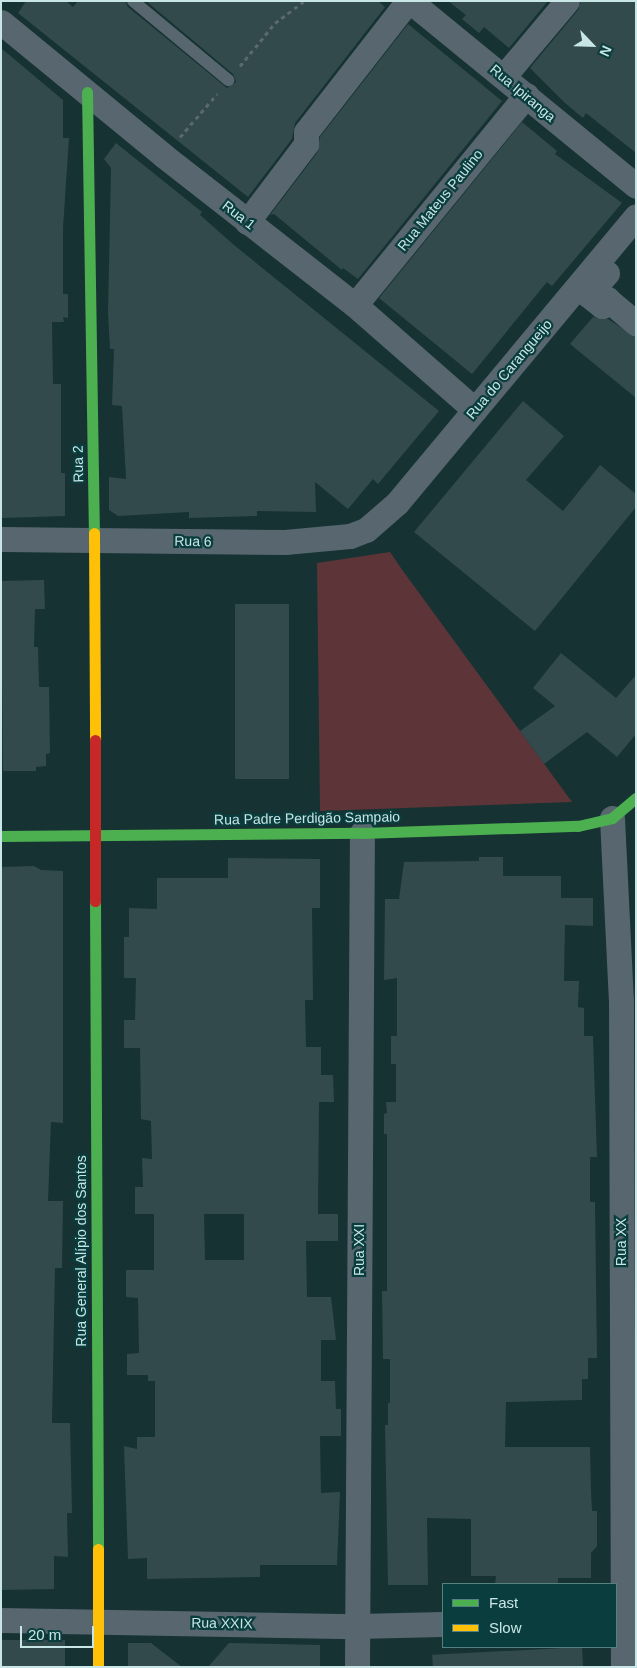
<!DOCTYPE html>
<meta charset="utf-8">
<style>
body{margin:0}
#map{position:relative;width:637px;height:1668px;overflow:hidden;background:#163232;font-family:Arial,sans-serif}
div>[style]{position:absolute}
.green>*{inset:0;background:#5d3539}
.building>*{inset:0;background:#324a4b;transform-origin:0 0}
.path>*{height:3px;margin-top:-1.5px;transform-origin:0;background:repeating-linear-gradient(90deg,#5b696f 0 4px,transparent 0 8px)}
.lane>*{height:12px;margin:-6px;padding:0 6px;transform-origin:6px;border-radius:6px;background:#57666f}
.street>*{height:25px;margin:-12.5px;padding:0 12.5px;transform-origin:12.5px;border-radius:12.5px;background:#57666f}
.fast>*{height:11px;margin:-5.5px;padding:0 5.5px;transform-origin:5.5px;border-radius:5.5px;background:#4caf50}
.slow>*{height:11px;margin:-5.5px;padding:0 5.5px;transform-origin:5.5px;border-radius:5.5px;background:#ffc107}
.jam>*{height:11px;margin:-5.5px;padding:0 5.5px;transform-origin:5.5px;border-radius:5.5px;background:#c62828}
span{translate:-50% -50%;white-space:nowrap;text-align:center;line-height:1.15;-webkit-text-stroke:4.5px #0a3d3e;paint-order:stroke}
.street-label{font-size:14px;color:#c8e6e6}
.frame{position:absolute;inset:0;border:2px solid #c8e6e6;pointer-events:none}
.legend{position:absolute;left:442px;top:1583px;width:175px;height:65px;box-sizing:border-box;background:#0a3d3e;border:1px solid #568181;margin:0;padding:6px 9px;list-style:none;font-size:15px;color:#c8e6e6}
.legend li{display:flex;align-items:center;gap:10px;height:25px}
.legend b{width:25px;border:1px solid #568181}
.north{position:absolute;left:567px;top:20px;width:50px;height:50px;-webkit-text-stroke:4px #0a3d3e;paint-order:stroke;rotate:114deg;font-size:14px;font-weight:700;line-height:20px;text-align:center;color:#c8e6e6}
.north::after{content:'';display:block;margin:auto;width:18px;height:22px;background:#c8e6e6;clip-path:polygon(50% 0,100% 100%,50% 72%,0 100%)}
.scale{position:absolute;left:20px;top:1626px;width:74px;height:22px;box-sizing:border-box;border:2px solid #c8e6e6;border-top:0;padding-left:6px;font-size:15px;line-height:18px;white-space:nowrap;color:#c8e6e6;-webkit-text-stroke:4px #0a3d3e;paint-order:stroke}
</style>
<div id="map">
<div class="green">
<div style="clip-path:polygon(390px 552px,403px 571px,572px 802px,320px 811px,317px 563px)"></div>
</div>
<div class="building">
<div style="clip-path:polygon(26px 1px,66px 1px,73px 7px,78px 1px,125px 1px,128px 7px,227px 88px,236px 82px,233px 74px,146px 1px,378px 1px,385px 7px,295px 123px,292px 139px,248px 197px,18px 13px)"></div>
<div style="clip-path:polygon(448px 1px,548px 1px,509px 48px,484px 27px,479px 33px,462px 19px,466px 15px)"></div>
<div style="clip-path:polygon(581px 1px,636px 1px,636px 153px,586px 113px,583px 118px,565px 103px,530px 68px,578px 10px)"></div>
<div style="clip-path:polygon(408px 24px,502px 101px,358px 279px,343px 268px,342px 270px,274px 214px,270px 215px,317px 153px,320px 137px)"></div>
<div style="clip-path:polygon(1px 48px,63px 100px,63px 138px,69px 138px,63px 228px,63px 294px,68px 294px,68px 318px,63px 317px,64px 322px,52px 322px,53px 384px,61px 384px,61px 473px,65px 473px,65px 516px,1px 518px)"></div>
<div style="clip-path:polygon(522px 122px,557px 151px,555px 154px,622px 203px,552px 286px,547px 282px,472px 374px,379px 298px)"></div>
<div style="clip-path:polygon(116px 143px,202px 212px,200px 215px,234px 245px,439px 411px,378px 484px,373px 479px,348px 509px,315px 482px,316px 512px,257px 511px,257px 516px,189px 518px,189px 512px,118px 516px,109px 510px,109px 477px,126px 479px,122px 406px,112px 405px,114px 349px,110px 349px,108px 313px,111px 168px,104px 159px)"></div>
<div style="clip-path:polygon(593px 317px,608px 319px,636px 337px,636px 398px,570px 344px)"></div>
<div style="clip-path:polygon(523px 401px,564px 436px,526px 480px,563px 511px,600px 465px,636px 494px,636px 507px,535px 631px,414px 532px)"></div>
<div style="clip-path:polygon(44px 580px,45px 609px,35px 609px,34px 647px,38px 647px,39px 687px,49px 687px,50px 753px,46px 754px,46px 766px,36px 767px,36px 771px,3px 771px,1px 581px)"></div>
<div style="left:235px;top:604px;width:54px;height:175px"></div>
<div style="clip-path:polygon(561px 653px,616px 698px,636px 675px,636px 734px,617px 757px,587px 732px,544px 764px,520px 731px,555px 706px,533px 688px)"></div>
<div style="clip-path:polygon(479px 857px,503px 857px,503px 876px,561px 876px,561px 898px,593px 898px,593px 926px,565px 925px,564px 981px,579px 981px,578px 1007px,584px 1008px,584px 1036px,593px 1036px,597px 1157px,590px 1157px,590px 1202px,595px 1202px,597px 1358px,588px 1358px,588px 1379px,582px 1379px,582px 1400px,506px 1402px,505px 1447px,590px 1447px,591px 1491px,592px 1511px,597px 1511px,597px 1546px,591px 1553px,591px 1578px,558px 1578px,558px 1584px,495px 1584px,496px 1576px,471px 1576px,471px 1519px,427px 1518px,428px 1585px,388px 1585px,385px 1425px,388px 1425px,388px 1403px,390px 1403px,390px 1359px,383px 1359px,382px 1291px,387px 1291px,387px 1134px,384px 1134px,384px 1114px,387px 1113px,386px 1102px,396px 1102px,396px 1064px,391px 1064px,391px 1036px,397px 1036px,397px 978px,384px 980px,385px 899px,399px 899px,404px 862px,479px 861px)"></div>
<div style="clip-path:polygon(evenodd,228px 858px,320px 859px,320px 908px,312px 908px,313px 1000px,305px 1000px,306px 1047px,321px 1047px,321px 1075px,333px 1075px,334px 1102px,319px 1102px,318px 1214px,338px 1214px,338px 1241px,306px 1241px,307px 1297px,331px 1297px,336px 1340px,321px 1340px,321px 1381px,335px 1381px,336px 1409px,341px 1409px,341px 1436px,320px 1436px,321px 1493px,340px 1492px,337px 1565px,260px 1565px,260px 1577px,147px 1579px,147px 1558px,128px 1559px,124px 1446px,137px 1449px,137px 1437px,155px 1437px,155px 1381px,148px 1381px,148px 1375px,127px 1375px,127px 1354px,139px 1353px,138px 1298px,126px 1297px,126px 1270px,154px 1270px,154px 1214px,135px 1214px,135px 1187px,143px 1187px,142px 1158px,152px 1159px,151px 1121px,141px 1119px,140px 1048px,124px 1048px,124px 1020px,135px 1020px,136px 978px,124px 978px,124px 937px,129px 937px,129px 908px,157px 909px,157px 878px,228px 878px,228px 858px,204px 1214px,244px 1214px,244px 1260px,205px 1260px,204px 1214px)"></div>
<div style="clip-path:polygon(34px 866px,41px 870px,63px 871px,63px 1123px,51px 1122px,48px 1201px,63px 1201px,62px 1268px,55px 1268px,52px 1423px,70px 1423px,72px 1513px,67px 1513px,68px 1557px,54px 1556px,54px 1589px,1px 1590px,1px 867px)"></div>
<div style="left:1px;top:1640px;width:64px;height:27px"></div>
<div style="clip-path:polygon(128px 1643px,151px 1643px,182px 1667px,128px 1667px)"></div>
<div style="clip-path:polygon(229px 1643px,320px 1645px,320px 1667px,208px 1667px)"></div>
<div style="left:582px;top:1647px;width:20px;height:150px;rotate:87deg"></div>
</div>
<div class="path">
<div style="left:240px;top:66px;width:55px;rotate:-50.9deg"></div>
<div style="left:275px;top:23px;width:36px;rotate:-37deg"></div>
<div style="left:180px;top:137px;width:57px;rotate:-49.3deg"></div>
</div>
<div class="lane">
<div style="left:133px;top:1px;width:124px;rotate:39.7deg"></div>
</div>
<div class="street">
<div style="left:410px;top:1px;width:292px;rotate:39.3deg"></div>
<div style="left:1px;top:22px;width:211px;rotate:39.4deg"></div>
<div style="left:164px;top:156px;width:242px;rotate:38deg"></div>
<div style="left:355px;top:305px;width:159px;rotate:41.2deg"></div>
<div style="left:504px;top:76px;width:98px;rotate:-50deg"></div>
<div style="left:247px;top:222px;width:98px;rotate:-52.9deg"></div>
<div style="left:306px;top:144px;width:12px;rotate:-90deg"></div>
<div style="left:306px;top:132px;width:166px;rotate:-52.1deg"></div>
<div style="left:607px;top:273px;width:29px;rotate:131deg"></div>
<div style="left:588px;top:295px;width:18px;rotate:38deg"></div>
<div style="left:602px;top:306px;width:9px;rotate:-54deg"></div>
<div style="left:607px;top:299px;width:38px;rotate:40deg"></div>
<div style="left:355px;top:305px;width:271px;rotate:-50.8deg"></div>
<div style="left:1px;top:539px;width:284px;rotate:0.6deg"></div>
<div style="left:285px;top:542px;width:65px;rotate:-5.3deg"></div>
<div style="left:350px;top:536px;width:17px;rotate:-21deg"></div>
<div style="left:366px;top:530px;width:41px;rotate:-41.1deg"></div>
<div style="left:397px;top:503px;width:373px;rotate:-50.2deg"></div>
<div style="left:612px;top:818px;width:182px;rotate:87.2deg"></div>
<div style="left:621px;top:1000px;width:667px;rotate:89.83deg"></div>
<div style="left:1px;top:1620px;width:355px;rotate:1deg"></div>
<div style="left:356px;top:1626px;width:87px;rotate:-1.3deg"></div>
<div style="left:357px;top:1667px;width:834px;rotate:-89.66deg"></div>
</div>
<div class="fast">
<div style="left:87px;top:92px;width:441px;rotate:89.1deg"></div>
<div style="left:1px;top:836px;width:361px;rotate:-0.5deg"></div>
<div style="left:362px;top:833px;width:216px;rotate:-1.9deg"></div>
<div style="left:578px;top:826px;width:35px;rotate:-13deg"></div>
<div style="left:612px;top:818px;width:31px;rotate:-40deg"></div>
<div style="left:95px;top:901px;width:648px;rotate:89.73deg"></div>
</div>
<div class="slow">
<div style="left:94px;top:533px;width:207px;rotate:89.7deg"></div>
<div style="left:98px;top:1549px;width:118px;rotate:90deg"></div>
</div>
<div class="jam">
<div style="left:95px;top:740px;width:161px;rotate:90deg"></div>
</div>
<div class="street-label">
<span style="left:523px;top:93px;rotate:40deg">Rua Ipiranga</span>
<span style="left:440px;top:200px;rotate:-51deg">Rua Mateus Paulino</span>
<span style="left:239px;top:215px;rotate:38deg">Rua 1</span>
<span style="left:509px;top:369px;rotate:-50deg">Rua do Carangueijo</span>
<span style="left:78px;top:464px;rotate:-91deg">Rua 2</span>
<span style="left:193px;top:541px;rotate:1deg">Rua 6</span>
<span style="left:307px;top:818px;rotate:-1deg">Rua Padre Perdigão Sampaio</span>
<span style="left:621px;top:1242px;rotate:-90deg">Rua XX</span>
<span style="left:359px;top:1250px;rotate:-90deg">Rua XXI</span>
<span style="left:81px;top:1251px;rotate:-90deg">Rua General Alípio dos Santos</span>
<span style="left:222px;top:1623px;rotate:1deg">Rua XXIX</span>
</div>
<div class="frame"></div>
<ul class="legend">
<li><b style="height:6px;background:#4caf50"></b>Fast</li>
<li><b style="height:6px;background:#ffc107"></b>Slow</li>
</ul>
<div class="north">N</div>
<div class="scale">20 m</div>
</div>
